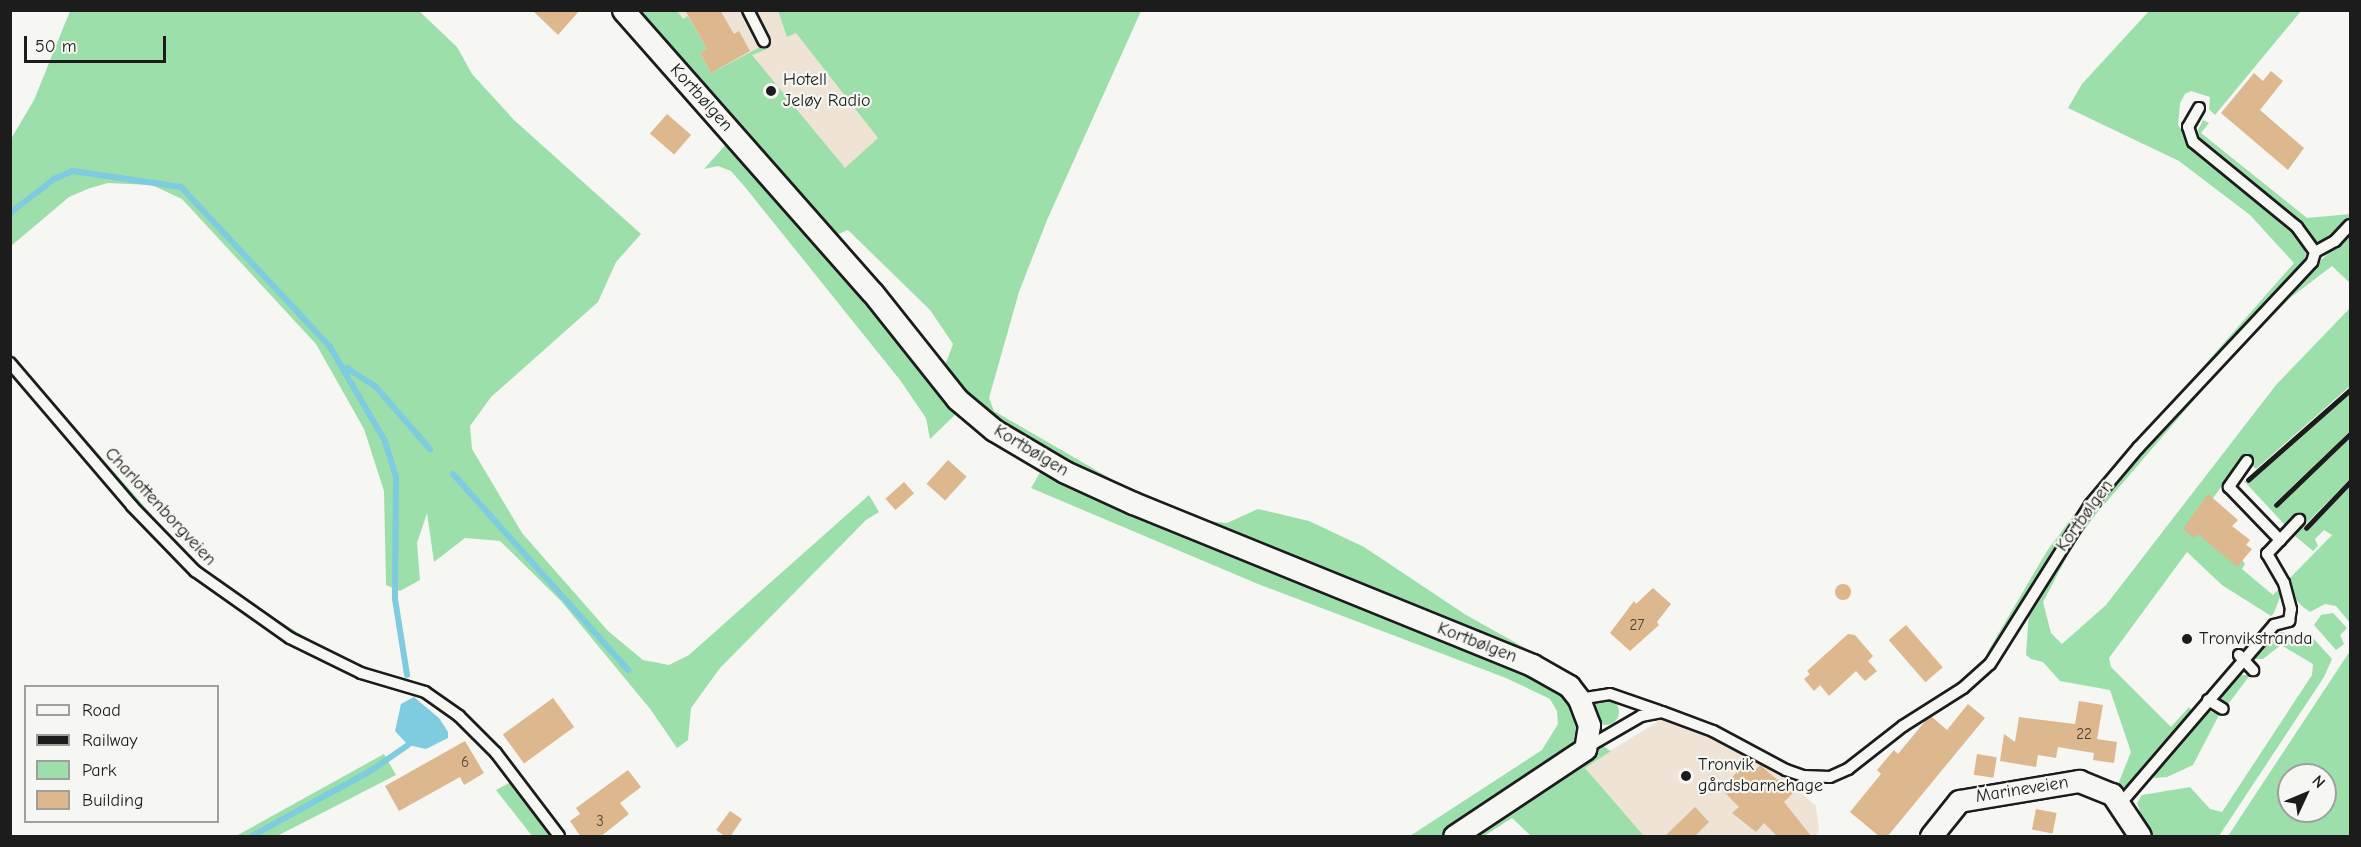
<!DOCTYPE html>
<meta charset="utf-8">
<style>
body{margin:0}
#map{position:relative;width:2361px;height:847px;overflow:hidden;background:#f6f6f2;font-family:"Comic Neue",sans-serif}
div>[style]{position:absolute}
.built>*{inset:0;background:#eee3d4}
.green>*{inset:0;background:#9cdfaa}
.round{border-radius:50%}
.water>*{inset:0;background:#7fcbdf}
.stream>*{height:6px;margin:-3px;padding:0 3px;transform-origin:3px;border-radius:3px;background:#7fcbdf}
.building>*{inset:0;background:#ddb78e;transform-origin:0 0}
.roads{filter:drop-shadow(2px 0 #1c1c1c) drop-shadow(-2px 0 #1c1c1c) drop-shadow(0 2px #1c1c1c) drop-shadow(0 -2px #1c1c1c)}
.lane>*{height:10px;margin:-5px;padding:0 5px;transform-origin:5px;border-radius:5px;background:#f6f6f2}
.street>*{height:21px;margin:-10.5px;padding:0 10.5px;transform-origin:10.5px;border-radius:10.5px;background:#f6f6f2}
.rail>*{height:4.5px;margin:-2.25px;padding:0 2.25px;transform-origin:2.25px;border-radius:2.25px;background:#1c1c1c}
.dots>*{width:16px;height:16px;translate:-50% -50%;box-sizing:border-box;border:3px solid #f6f6f2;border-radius:50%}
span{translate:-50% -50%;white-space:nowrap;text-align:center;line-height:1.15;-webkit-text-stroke:4.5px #f6f6f2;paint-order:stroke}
.number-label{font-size:15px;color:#4c4338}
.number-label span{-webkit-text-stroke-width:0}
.poi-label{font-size:18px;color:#1c1c1c}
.left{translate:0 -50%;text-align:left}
.street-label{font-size:18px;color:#1c1c1c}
.frame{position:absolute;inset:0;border:12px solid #1c1c1c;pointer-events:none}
.legend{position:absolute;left:24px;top:685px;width:195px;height:138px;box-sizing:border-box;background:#f6f6f2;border:2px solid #9f9f9c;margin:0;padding:8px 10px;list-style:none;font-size:18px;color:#1c1c1c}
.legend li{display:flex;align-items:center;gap:12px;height:30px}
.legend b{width:30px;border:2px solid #9f9f9c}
.north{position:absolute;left:2277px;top:763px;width:60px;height:60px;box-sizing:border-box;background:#f6f6f2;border:2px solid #9f9f9c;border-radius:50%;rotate:46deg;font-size:16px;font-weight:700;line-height:24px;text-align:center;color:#1c1c1c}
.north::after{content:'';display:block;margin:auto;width:21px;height:27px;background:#1c1c1c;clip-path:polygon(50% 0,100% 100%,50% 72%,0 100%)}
.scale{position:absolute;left:24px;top:36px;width:142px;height:27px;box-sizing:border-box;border:3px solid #1c1c1c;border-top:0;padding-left:8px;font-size:18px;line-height:21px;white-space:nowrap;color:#1c1c1c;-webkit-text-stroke:4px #f6f6f2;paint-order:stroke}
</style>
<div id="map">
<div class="built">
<div style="clip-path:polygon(626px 11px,778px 11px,787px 36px,796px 33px,879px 138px,845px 169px,851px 177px)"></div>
<div style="clip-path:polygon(1662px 719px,1695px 728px,1776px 770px,1816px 806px,1819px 833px,1814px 836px,1644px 836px,1584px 767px)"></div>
</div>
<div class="green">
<div style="clip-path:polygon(70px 11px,419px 11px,457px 47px,472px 74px,514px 120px,641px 234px,616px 262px,598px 302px,491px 397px,470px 426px,472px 449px,522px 533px,608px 631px,643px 660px,669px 665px,689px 655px,869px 495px,879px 512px,866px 520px,720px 668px,691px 708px,688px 740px,677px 748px,651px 710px,561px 601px,500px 541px,465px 538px,434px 562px,427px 513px,417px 543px,420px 580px,400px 591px,386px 585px,384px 491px,364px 429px,316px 344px,182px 199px,152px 185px,108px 183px,90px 188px,69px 197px,11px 246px,11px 139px,34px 100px)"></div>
<div style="clip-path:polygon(626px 11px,677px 11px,683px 19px,688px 16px,707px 49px,700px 53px,711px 73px,764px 45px,767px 49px,752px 55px,845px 168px,878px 138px,796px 33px,787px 37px,778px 11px,1141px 11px,1047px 220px,1019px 292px,989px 398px,994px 411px,1113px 480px,1207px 521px,1227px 523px,1258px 509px,1309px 521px,1364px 547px,1466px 615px,1536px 654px,1531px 659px,1136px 499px,987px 418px,944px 368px,953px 344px,930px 310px,848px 230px,831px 237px)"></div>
<div style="clip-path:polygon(2149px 11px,2301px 11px,2215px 115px,2209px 109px,2210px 97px,2191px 91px,2185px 94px,2180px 103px,2178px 125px,2203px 159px,2288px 225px,2300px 239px,2306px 255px,2302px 265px,2156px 421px,2087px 501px,2051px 553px,1991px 656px,1987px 653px,2047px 551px,2080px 507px,2294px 263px,2250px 215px,2179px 161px,2068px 108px,2082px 84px)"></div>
<div style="clip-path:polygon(2203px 120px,2209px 123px,2201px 133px,2307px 218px,2350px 214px,2350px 220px,2338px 235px,2320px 244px,2314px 243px,2200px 141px,2196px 134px)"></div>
<div style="clip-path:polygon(729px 141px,960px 410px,930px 439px,926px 418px,900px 380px,745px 187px,731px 171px,718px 166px,704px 169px)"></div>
<div style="clip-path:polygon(2350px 234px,2350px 283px,2332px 266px,2290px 298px,2218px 372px,2096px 514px,2073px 545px,2043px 602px,2051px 633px,2062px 644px,2106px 605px,2276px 385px,2350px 308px,2350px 386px,2256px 469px,2243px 457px,2205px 509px,2245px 564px,2242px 569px,2273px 595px,2281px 587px,2283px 589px,2274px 613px,2271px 616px,2222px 585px,2187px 552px,2109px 658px,2111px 667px,2171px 727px,2189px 707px,2192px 711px,2128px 786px,2117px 787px,2131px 752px,2110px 690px,2060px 681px,2043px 662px,2031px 659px,2026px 655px,2029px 612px,2067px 545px,2130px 464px,2312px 268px)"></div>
<div style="clip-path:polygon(10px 353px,180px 547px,219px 584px,328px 651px,309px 645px,209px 578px,122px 489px)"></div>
<div style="clip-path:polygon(2350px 394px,2350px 431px,2274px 504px,2278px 506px,2350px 438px,2350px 479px,2307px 523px,2297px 513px,2285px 525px,2244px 481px,2249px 482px)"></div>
<div style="clip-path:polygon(1044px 466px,1566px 690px,1582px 720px,1577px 746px,1442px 836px,1410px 836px,1542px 750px,1558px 724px,1557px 711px,1550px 699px,1506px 678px,1258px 584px,1031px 488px)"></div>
<div style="clip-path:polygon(2350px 486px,2350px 623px,2336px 606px,2325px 604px,2310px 612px,2303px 607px,2296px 600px,2289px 579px,2332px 535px,2324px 530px,2315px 539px,2318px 546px,2313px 551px,2295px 536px,2303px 527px,2308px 530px)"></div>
<div style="clip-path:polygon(2333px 613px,2347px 628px,2340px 635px,2344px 644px,2336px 650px,2314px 625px,2321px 615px)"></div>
<div style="clip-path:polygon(2281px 632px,2314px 639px,2332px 659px,2324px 677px,2219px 836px,2149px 836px,2137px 803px,2142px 795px,2190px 787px,2210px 809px,2222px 812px,2312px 675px,2313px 664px,2281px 645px,2263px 659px,2253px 659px,2267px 642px)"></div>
<div style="clip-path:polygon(evenodd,2350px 651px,2350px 836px,2228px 836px,2257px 792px,2350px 651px,2289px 775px,2325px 775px,2325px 811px,2289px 811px,2289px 775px)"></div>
<div style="clip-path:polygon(2241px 675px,2250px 675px,2229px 703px,2221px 700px,2225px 690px)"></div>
<div class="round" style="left:1593px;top:699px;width:26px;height:26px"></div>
<div style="clip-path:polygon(2209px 711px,2219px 715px,2193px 765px,2167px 777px,2153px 778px,2192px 725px)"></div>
<div style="clip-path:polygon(1601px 745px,1611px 751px,1585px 768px,1644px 836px,1531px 836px,1512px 818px,1484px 836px,1461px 836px)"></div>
<div style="clip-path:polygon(384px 754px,396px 775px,277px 836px,236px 836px)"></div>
<div style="clip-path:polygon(511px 782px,553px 836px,532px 836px,496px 790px)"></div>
</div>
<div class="water">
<div style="clip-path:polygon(414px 697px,439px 718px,448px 732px,448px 738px,426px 749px,408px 745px,395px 731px,401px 704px)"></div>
</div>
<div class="stream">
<div style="left:10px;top:213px;width:56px;rotate:-37.7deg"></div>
<div style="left:54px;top:179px;width:21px;rotate:-23deg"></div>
<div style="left:73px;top:171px;width:109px;rotate:8.4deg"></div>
<div style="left:181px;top:187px;width:219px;rotate:47deg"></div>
<div style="left:330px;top:347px;width:109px;rotate:59.7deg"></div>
<div style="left:385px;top:441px;width:37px;rotate:73deg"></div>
<div style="left:396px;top:476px;width:123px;rotate:90.5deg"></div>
<div style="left:395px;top:599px;width:77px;rotate:81deg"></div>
<div style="left:347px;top:368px;width:33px;rotate:33deg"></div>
<div style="left:375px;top:386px;width:84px;rotate:48.9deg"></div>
<div style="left:453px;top:474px;width:263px;rotate:48.2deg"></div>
<div style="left:252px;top:836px;width:137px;rotate:-28.8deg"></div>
<div style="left:372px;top:770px;width:44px;rotate:-34.8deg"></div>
</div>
<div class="building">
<div style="clip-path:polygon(532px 10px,580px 10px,558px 35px)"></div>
<div style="clip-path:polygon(685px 10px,720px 10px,734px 34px,739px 31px,750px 51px,711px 73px,700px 53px,707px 49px)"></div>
<div style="clip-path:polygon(2271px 71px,2283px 81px,2260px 110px,2304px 148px,2288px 170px,2221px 113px,2254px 73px,2263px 81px)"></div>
<div style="left:667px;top:114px;width:32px;height:26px;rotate:41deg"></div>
<div style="left:948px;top:460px;width:25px;height:32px;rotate:42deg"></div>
<div style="left:904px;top:482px;width:15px;height:25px;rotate:48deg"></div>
<div style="clip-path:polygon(2208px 494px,2238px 520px,2232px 526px,2250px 540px,2246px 545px,2252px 549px,2237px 567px,2198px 534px,2194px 538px,2183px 529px)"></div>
<div class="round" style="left:1835px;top:584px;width:16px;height:16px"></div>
<div style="clip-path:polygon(1653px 588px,1671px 604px,1657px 622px,1659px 625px,1630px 651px,1610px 633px,1634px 601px,1636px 604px)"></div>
<div style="left:1906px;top:625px;width:56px;height:23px;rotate:49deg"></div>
<div style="clip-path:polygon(1848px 634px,1855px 635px,1873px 656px,1868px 661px,1877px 671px,1865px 681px,1856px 671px,1829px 696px,1820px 685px,1814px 691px,1804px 679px,1810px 674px,1807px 671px)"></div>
<div style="left:553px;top:698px;width:36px;height:62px;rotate:54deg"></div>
<div style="clip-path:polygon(2079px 701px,2103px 705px,2097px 739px,2117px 742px,2114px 763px,2093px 760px,2094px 753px,2058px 747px,2056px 758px,2038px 755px,2036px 767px,2000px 761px,2004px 734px,2015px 742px,2019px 717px,2075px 724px)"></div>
<div style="clip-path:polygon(1968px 704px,1985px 718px,1887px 837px,1880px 837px,1850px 812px,1881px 774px,1877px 770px,1894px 750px,1898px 754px,1926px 720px,1932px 717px,1947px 730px)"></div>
<div style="clip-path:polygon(465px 741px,484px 773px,464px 785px,460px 777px,399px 811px,385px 786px)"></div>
<div style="left:1977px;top:754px;width:20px;height:21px;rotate:9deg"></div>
<div style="clip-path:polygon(1745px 762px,1754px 771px,1760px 765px,1793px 793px,1784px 802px,1812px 837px,1778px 837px,1764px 823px,1756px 832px,1732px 813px,1739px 807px,1722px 790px)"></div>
<div style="clip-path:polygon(628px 770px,641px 787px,620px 803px,629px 814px,600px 837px,581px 837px,570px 821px,580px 814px,576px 808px)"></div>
<div style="clip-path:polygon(1695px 807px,1709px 822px,1694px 837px,1664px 837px)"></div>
<div style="left:2036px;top:809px;width:21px;height:21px;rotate:11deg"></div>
<div style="clip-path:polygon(730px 811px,742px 819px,730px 837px,726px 837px,716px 830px)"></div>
</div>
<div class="roads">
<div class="lane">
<div style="left:748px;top:10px;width:35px;rotate:63deg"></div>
<div style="left:2315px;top:252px;width:23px;rotate:-29deg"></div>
<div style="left:2335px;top:241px;width:22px;rotate:-47deg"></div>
<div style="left:10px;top:363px;width:188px;rotate:49.5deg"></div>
<div style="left:132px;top:506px;width:91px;rotate:45.9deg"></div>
<div style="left:195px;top:571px;width:116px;rotate:35.2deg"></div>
<div style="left:290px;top:638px;width:79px;rotate:26.2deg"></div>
<div style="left:361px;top:673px;width:67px;rotate:16.5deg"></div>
<div style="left:425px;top:692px;width:42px;rotate:35.2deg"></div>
<div style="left:459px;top:716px;width:52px;rotate:45deg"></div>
<div style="left:496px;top:753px;width:104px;rotate:52.8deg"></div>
<div style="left:2247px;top:461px;width:32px;rotate:125deg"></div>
<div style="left:2229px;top:487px;width:74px;rotate:46.1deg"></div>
<div style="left:2239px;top:655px;width:21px;rotate:47deg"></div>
<div style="left:1579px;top:699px;width:31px;rotate:-9deg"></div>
<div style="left:1610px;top:694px;width:52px;rotate:19.1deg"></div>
<div style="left:2208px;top:700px;width:17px;rotate:31deg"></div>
<div style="left:1586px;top:748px;width:64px;rotate:-30.2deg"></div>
<div style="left:1641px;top:716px;width:21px;rotate:-11deg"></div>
<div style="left:1662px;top:712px;width:54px;rotate:20.4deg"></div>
<div style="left:1713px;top:731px;width:83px;rotate:28.1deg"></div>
<div style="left:1786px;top:770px;width:18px;rotate:19deg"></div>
<div style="left:1803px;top:776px;width:27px;rotate:2deg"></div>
<div style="left:1830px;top:777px;width:20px;rotate:-24deg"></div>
<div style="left:1848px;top:769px;width:70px;rotate:-38deg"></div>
<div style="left:1903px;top:726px;width:71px;rotate:-32.3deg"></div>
<div style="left:1963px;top:688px;width:36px;rotate:-42deg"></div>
<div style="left:1990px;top:664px;width:188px;rotate:-57.8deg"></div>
<div style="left:2090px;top:505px;width:75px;rotate:-49.9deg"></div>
<div style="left:2138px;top:448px;width:255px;rotate:-46.9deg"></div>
<div style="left:2312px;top:262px;width:10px;rotate:-73deg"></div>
<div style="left:2315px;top:252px;width:31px;rotate:-126deg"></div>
<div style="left:2297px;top:227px;width:134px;rotate:-140.7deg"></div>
<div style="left:2193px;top:142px;width:16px;rotate:-108deg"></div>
<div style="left:2188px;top:127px;width:22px;rotate:-60deg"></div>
<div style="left:2121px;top:803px;width:235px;rotate:-49.3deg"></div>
<div style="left:2274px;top:625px;width:16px;rotate:-15deg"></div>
<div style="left:2289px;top:621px;width:12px;rotate:-81deg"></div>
<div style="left:2291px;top:609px;width:27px;rotate:-105deg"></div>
<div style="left:2284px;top:583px;width:34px;rotate:-120deg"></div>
<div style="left:2267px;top:554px;width:47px;rotate:-46.7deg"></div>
</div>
<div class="street">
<div style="left:623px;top:10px;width:376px;rotate:48.6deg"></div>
<div style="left:872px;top:292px;width:137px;rotate:51.5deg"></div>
<div style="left:957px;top:399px;width:48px;rotate:40deg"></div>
<div style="left:994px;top:430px;width:82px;rotate:30.6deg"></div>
<div style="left:1065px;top:472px;width:75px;rotate:24.5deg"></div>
<div style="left:1133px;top:503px;width:431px;rotate:22.1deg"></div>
<div style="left:1532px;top:665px;width:43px;rotate:29.6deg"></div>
<div style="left:1569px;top:686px;width:16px;rotate:52deg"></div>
<div style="left:1579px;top:699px;width:28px;rotate:69deg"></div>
<div style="left:1589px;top:725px;width:24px;rotate:99deg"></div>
<div style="left:1585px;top:749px;width:157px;rotate:146.4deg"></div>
<div style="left:1931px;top:836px;width:45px;rotate:-51.3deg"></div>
<div style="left:1959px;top:801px;width:122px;rotate:-9.5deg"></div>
<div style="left:2079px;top:781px;width:35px;rotate:22deg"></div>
<div style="left:2112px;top:794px;width:50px;rotate:56.3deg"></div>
</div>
</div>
<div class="rail">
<div style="left:2248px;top:480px;width:136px;rotate:-41.4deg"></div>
<div style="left:2276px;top:505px;width:103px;rotate:-43.8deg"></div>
<div style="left:2306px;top:528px;width:64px;rotate:-46.3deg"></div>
</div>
<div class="dots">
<div style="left:771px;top:91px;background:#1c1c1c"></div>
<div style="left:2187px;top:639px;background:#1c1c1c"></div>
<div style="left:1686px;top:776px;background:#1c1c1c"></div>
</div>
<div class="number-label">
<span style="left:1637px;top:626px">27</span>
<span style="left:2084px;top:735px">22</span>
<span style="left:465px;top:763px">6</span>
<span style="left:600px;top:822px">3</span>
</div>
<div class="poi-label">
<span class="left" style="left:783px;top:91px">Hotell<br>Jeløy Radio</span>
<span class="left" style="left:2199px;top:639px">Tronvikstranda</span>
<span class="left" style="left:1698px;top:776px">Tronvik<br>gårdsbarnehage</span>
</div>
<div class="street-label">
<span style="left:701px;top:98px;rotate:48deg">Kortbølgen</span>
<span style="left:1031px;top:451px;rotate:31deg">Kortbølgen</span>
<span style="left:160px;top:507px;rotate:47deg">Charlottenborgveien</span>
<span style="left:2085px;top:516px;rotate:-54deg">Kortbølgen</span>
<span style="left:1477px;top:643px;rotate:21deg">Kortbølgen</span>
<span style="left:2022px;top:790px;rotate:-9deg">Marineveien</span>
</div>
<div class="frame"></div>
<ul class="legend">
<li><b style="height:8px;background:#f6f6f2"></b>Road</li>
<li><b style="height:8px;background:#1c1c1c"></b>Railway</li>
<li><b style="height:16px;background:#9cdfaa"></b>Park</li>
<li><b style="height:16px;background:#ddb78e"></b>Building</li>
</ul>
<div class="north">N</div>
<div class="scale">50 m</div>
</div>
